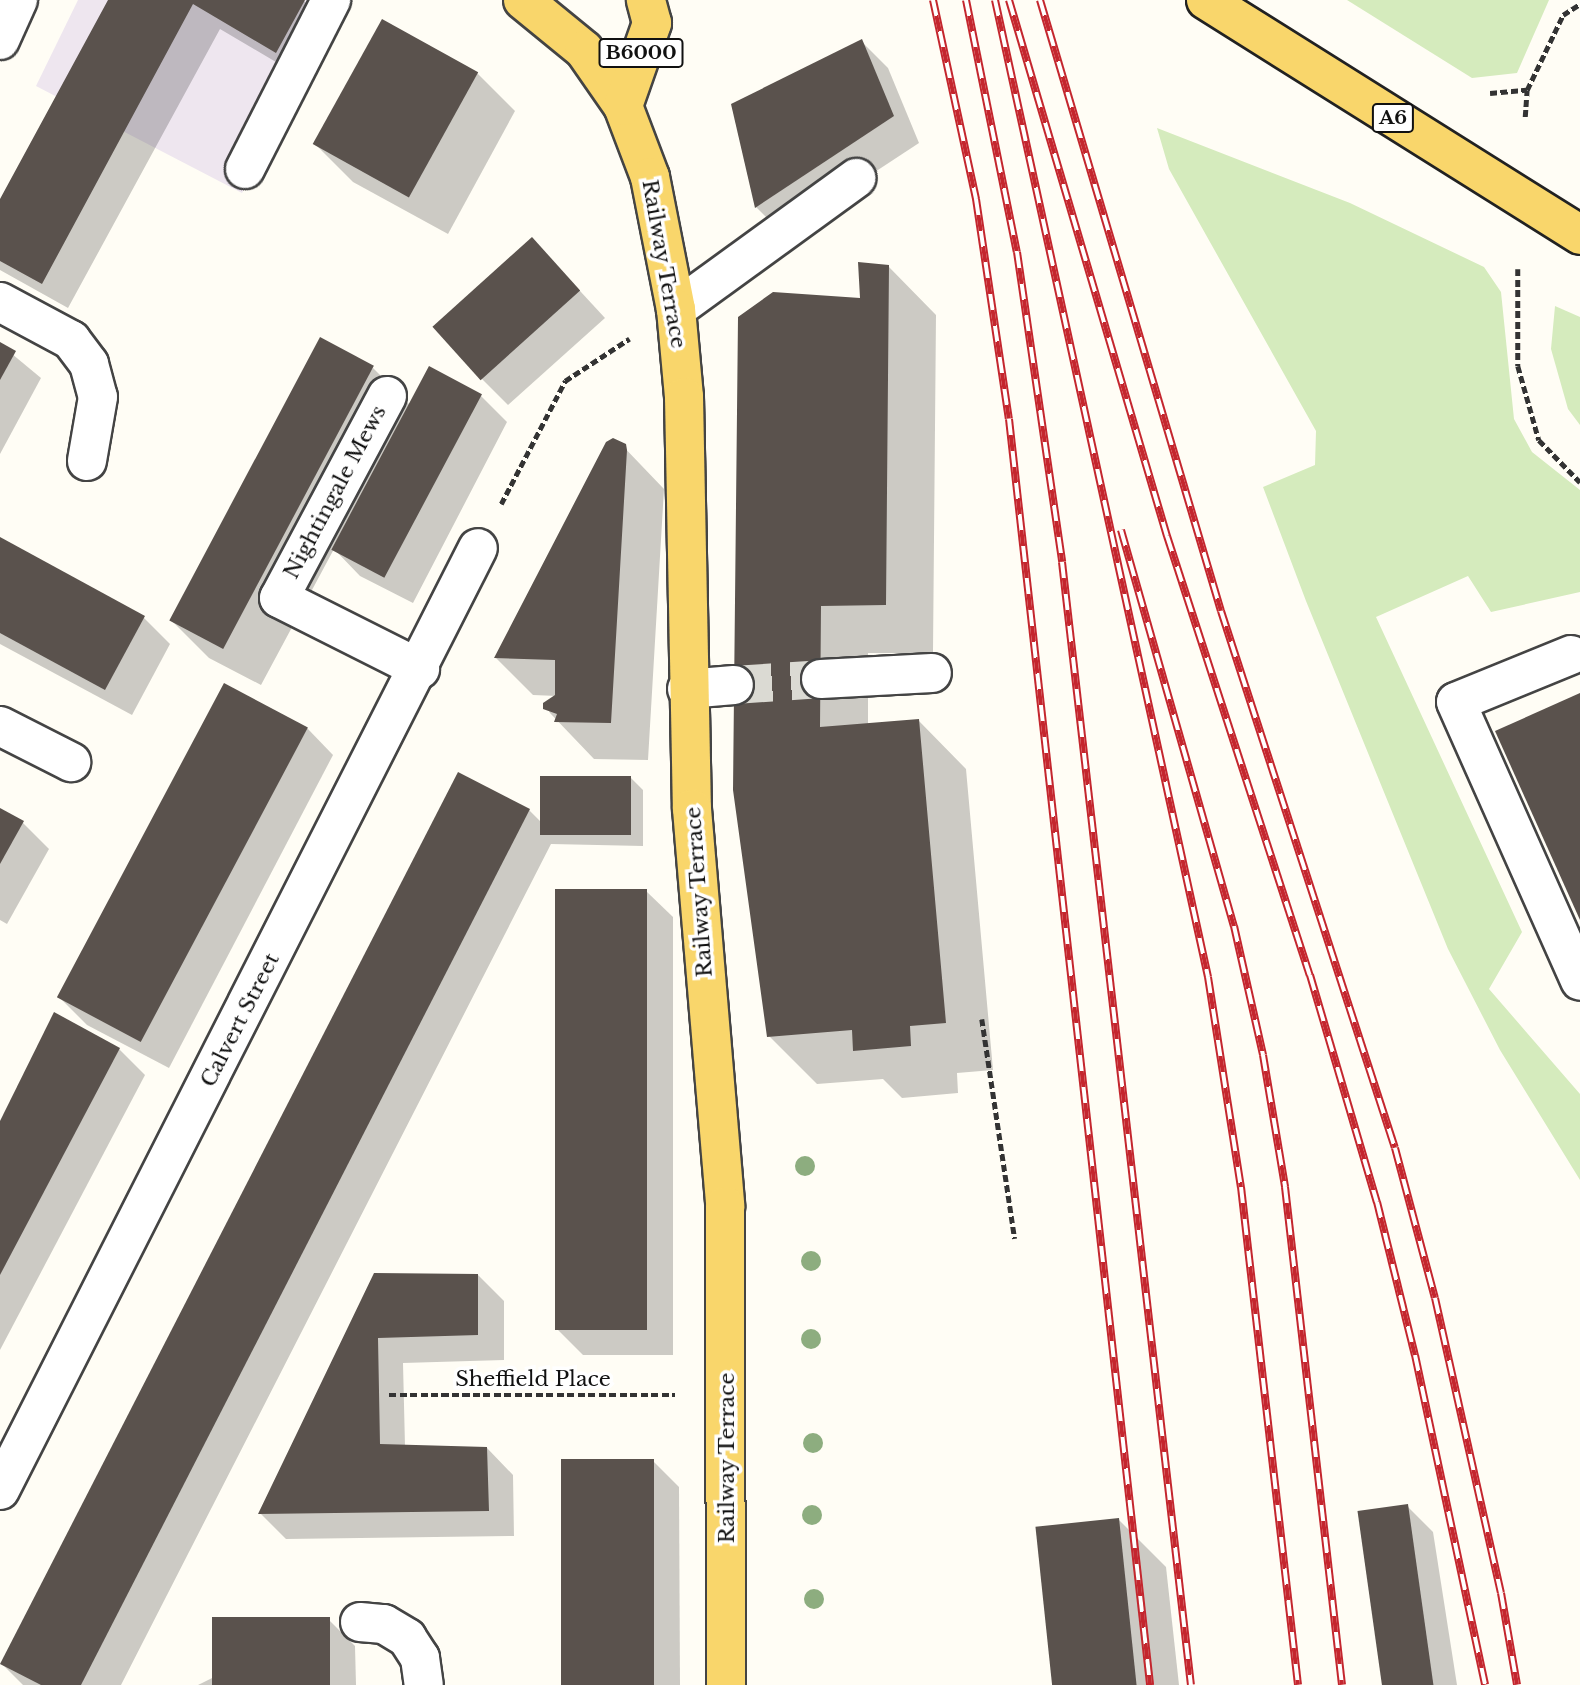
<!DOCTYPE html>
<style>
body{margin:0}
#map{position:relative;width:1580px;height:1685px;overflow:hidden;background:#fffdf5;font-family:"Libre Baskerville",serif}
div>[style]{position:absolute}
.industrial>*{inset:0;background:#eee6ef}
.green>*{inset:0;background:#d5ebbd}
.shadow>*{inset:0;background:#0003}
.building>*{inset:0;background:#5a524d;transform-origin:0 0}
.minor-tunnel>*{height:38px;margin-top:-19px;transform-origin:0;background:repeating-linear-gradient(90deg,#dbdad3 0 38px,transparent 0 57px)}
.path>*{height:4.5px;margin-top:-2.25px;transform-origin:0;background:repeating-linear-gradient(90deg,#333 0 7px,transparent 0 10.5px)}
.roads{filter:drop-shadow(2px 0 #444) drop-shadow(-2px 0 #444) drop-shadow(0 2px #444) drop-shadow(0 -2px #444)}
.minor>*{height:38px;margin:-19px;padding:0 19px;transform-origin:19px;border-radius:19px;background:#fff}
.major>*{height:38px;margin:-19px;padding:0 19px;transform-origin:19px;border-radius:19px;background:#f9d66b}
.rail>*{height:8px;margin-top:-4px;transform-origin:0;background:repeating-linear-gradient(90deg,#fff 0 16px,#c4262e 0 32px);box-sizing:border-box;border-block:2px solid #c4262e}
.bridges{filter:drop-shadow(2px 0 #222) drop-shadow(-2px 0 #222) drop-shadow(0 2px #222) drop-shadow(0 -2px #222)}
.major-bridge>*{height:38px;margin:-19px;padding:0 19px;transform-origin:19px;border-radius:19px;background:#f9d66b}
.trees>*{width:20px;height:20px;margin:-10px;border-radius:50%;background:#8dad7f}
span{translate:-50% -50%;white-space:nowrap;text-align:center;line-height:1.15;-webkit-text-stroke:7px #fff;paint-order:stroke}
.shield-label span{padding:2px 5px;background:#fff;border:2px solid;border-radius:5px;-webkit-text-stroke-width:0}
.shield-label{font-size:19px;color:#111;font-weight:700}
.street-label{font-size:21px;color:#111}
</style>
<div id="map">
<div class="industrial">
<div style="clip-path:polygon(78px 0,340px 0,242px 193px,36px 86px)"></div>
</div>
<div class="green">
<div style="clip-path:polygon(1347px 0,1549px 0,1517px 73px,1472px 78px)"></div>
<div style="clip-path:polygon(1157px 128px,1350px 203px,1484px 267px,1501px 292px,1514px 419px,1532px 452px,1580px 490px,1580px 592px,1491px 612px,1468px 576px,1376px 617px,1522px 932px,1489px 989px,1580px 1094px,1580px 1180px,1500px 1050px,1448px 949px,1306px 601px,1263px 487px,1315px 465px,1316px 431px,1169px 169px)"></div>
<div style="clip-path:polygon(1555px 306px,1580px 317px,1580px 425px,1568px 409px,1551px 349px)"></div>
</div>
<div class="shadow">
<div style="clip-path:polygon(110px 0,303px 0,331px 27px,303px 78px,220px 29px,68px 308px,0 270px,0 203px)"></div>
<div style="clip-path:polygon(862px 42px,888px 68px,919px 143px,782px 233px,756px 207px)"></div>
<div style="clip-path:polygon(477px 73px,515px 111px,448px 234px,353px 182px,315px 144px)"></div>
<div style="clip-path:polygon(532px 239px,605px 318px,508px 405px,482px 379px)"></div>
<div style="clip-path:polygon(889px 267px,936px 315px,933px 653px,868px 653px,868px 725px,919px 721px,966px 769px,993px 1070px,957px 1073px,958px 1093px,902px 1098px,883px 1079px,817px 1084px,769px 1036px,735px 790px,862px 300px)"></div>
<div style="clip-path:polygon(0 344px,41px 378px,0 454px)"></div>
<div style="clip-path:polygon(373px 368px,410px 405px,481px 396px,507px 422px,413px 603px,360px 576px,334px 549px,261px 685px,209px 658px,171px 620px)"></div>
<div style="clip-path:polygon(618px 441px,664px 489px,648px 760px,594px 759px,550px 713px,545px 703px,557px 696px,533px 695px,496px 658px)"></div>
<div style="clip-path:polygon(0 540px,144px 618px,170px 644px,132px 715px,0 644px)"></div>
<div style="clip-path:polygon(307px 728px,333px 755px,169px 1068px,87px 1025px,61px 999px)"></div>
<div style="clip-path:polygon(630px 777px,643px 790px,643px 846px,551px 844px,121px 1685px,23px 1685px,2px 1664px,529px 810px,542px 823px)"></div>
<div style="clip-path:polygon(0 810px,23px 823px,49px 849px,7px 924px,0 920px)"></div>
<div style="clip-path:polygon(646px 891px,673px 917px,673px 1355px,583px 1355px,557px 1329px)"></div>
<div style="clip-path:polygon(119px 1049px,145px 1075px,0 1350px,0 1125px)"></div>
<div style="clip-path:polygon(375px 1274px,478px 1275px,504px 1301px,504px 1360px,403px 1363px,405px 1446px,487px 1448px,513px 1475px,514px 1536px,286px 1539px,260px 1513px)"></div>
<div style="clip-path:polygon(653px 1461px,679px 1487px,680px 1685px,564px 1685px)"></div>
<div style="clip-path:polygon(1407px 1506px,1433px 1532px,1457px 1685px,1387px 1685px)"></div>
<div style="clip-path:polygon(1118px 1519px,1166px 1567px,1179px 1685px,1055px 1685px)"></div>
<div style="clip-path:polygon(329px 1620px,355px 1646px,356px 1685px,198px 1685px)"></div>
</div>
<div class="building">
<div style="clip-path:polygon(108px 0,305px 0,276px 53px,193px 4px,42px 284px,0 261px,0 199px)"></div>
<div style="left:382px;top:19px;width:110px;height:143px;rotate:29deg"></div>
<div style="clip-path:polygon(862px 39px,894px 116px,755px 208px,731px 104px)"></div>
<div style="left:532px;top:237px;width:72px;height:134px;rotate:48deg"></div>
<div style="clip-path:polygon(858px 262px,889px 265px,886px 605px,821px 606px,820px 727px,919px 719px,946px 1023px,910px 1026px,911px 1046px,853px 1051px,852px 1030px,767px 1037px,733px 790px,738px 317px,773px 292px,860px 298px)"></div>
<div style="left:320px;top:337px;width:61px;height:321px;rotate:28deg"></div>
<div style="clip-path:polygon(0 342px,16px 351px,0 380px)"></div>
<div style="left:429px;top:366px;width:60px;height:208px;rotate:28deg"></div>
<div style="clip-path:polygon(613px 438px,626px 444px,627px 450px,611px 723px,554px 722px,557px 714px,543px 709px,543px 703px,555px 695px,555px 660px,494px 658px,606px 442px)"></div>
<div style="clip-path:polygon(0 537px,145px 616px,105px 690px,0 633px)"></div>
<div style="left:224px;top:683px;width:95px;height:356px;rotate:28deg"></div>
<div style="clip-path:polygon(1580px 693px,1580px 920px,1495px 731px)"></div>
<div style="clip-path:polygon(458px 772px,530px 809px,81px 1685px,41px 1685px,0 1664px)"></div>
<div style="left:540px;top:776px;width:91px;height:59px"></div>
<div style="clip-path:polygon(0 808px,24px 821px,0 864px)"></div>
<div style="left:555px;top:889px;width:92px;height:441px"></div>
<div style="clip-path:polygon(54px 1012px,120px 1048px,0 1275px,0 1121px)"></div>
<div style="clip-path:polygon(374px 1273px,478px 1274px,478px 1335px,378px 1338px,380px 1444px,487px 1447px,489px 1511px,258px 1514px)"></div>
<div style="left:561px;top:1459px;width:93px;height:226px"></div>
<div style="left:1408px;top:1504px;width:183px;height:51px;rotate:82deg"></div>
<div style="left:1119px;top:1518px;width:168px;height:84px;rotate:84deg"></div>
<div style="left:212px;top:1617px;width:118px;height:70px"></div>
</div>
<div class="minor-tunnel">
<div style="left:734px;top:685px;width:87px;rotate:-3.9deg"></div>
</div>
<div class="path">
<div style="left:1490px;top:93px;width:37px;rotate:-5deg"></div>
<div style="left:1525px;top:117px;width:27px;rotate:-86deg"></div>
<div style="left:1527px;top:90px;width:83px;rotate:-64.4deg"></div>
<div style="left:1563px;top:15px;width:20px;rotate:-33deg"></div>
<div style="left:1518px;top:269px;width:97px;rotate:90deg"></div>
<div style="left:1518px;top:366px;width:77px;rotate:74.2deg"></div>
<div style="left:1539px;top:440px;width:59px;rotate:45.7deg"></div>
<div style="left:501px;top:504px;width:139px;rotate:-62.5deg"></div>
<div style="left:565px;top:381px;width:77px;rotate:-33.3deg"></div>
<div style="left:982px;top:1019px;width:222px;rotate:81.5deg"></div>
<div style="left:389px;top:1395px;width:286px"></div>
</div>
<div class="roads">
<div class="minor">
<div style="left:0;top:40px;width:44px;rotate:-65.8deg"></div>
<div style="left:245px;top:169px;width:190px;rotate:-63deg"></div>
<div style="left:0;top:302px;width:81px;rotate:28.2deg"></div>
<div style="left:71px;top:340px;width:30px;rotate:53deg"></div>
<div style="left:89px;top:364px;width:34px;rotate:75deg"></div>
<div style="left:98px;top:397px;width:65px;rotate:99.8deg"></div>
<div style="left:676px;top:309px;width:223px;rotate:-36deg"></div>
<div style="left:387px;top:396px;width:229px;rotate:118.1deg"></div>
<div style="left:279px;top:598px;width:158px;rotate:26.7deg"></div>
<div style="left:1571px;top:655px;width:124px;rotate:157.8deg"></div>
<div style="left:1456px;top:702px;width:305px;rotate:66deg"></div>
<div style="left:821px;top:679px;width:111px;rotate:-3.1deg"></div>
<div style="left:687px;top:689px;width:47px;rotate:-4.9deg"></div>
<div style="left:0;top:726px;width:80px;rotate:26.9deg"></div>
<div style="left:0;top:1490px;width:1056px;rotate:-63.1deg"></div>
<div style="left:360px;top:1622px;width:24px;rotate:5deg"></div>
<div style="left:384px;top:1624px;width:27px;rotate:31deg"></div>
<div style="left:407px;top:1638px;width:24px;rotate:57deg"></div>
<div style="left:420px;top:1658px;width:27px;rotate:82deg"></div>
</div>
<div class="major">
<div style="left:523px;top:0;width:79px;rotate:39.3deg"></div>
<div style="left:584px;top:50px;width:68px;rotate:55.1deg"></div>
<div style="left:623px;top:106px;width:76px;rotate:69.2deg"></div>
<div style="left:650px;top:177px;width:135px;rotate:78.9deg"></div>
<div style="left:676px;top:309px;width:88px;rotate:84.8deg"></div>
<div style="left:684px;top:397px;width:412px;rotate:88.9deg"></div>
<div style="left:692px;top:809px;width:398px;rotate:85.2deg"></div>
<div style="left:725px;top:1206px;width:479px;rotate:89.9deg"></div>
<div style="left:623px;top:106px;width:88px;rotate:-70.7deg"></div>
<div style="left:652px;top:23px;width:24px;rotate:-105deg"></div>
</div>
</div>
<div class="rail">
<div style="left:933px;top:0;width:204px;rotate:77.8deg"></div>
<div style="left:976px;top:199px;width:222px;rotate:81.5deg"></div>
<div style="left:1009px;top:419px;width:1274px;rotate:83.64deg"></div>
<div style="left:966px;top:0;width:257px;rotate:78.6deg"></div>
<div style="left:1017px;top:252px;width:313px;rotate:81.7deg"></div>
<div style="left:1062px;top:562px;width:1130px;rotate:83.45deg"></div>
<div style="left:995px;top:0;width:1000px;rotate:77.7deg"></div>
<div style="left:1208px;top:977px;width:213px;rotate:81.1deg"></div>
<div style="left:1241px;top:1187px;width:501px;rotate:83.47deg"></div>
<div style="left:1009px;top:0;width:559px;rotate:73.58deg"></div>
<div style="left:1167px;top:536px;width:462px;rotate:72deg"></div>
<div style="left:1310px;top:975px;width:237px;rotate:73.6deg"></div>
<div style="left:1377px;top:1202px;width:158px;rotate:76.1deg"></div>
<div style="left:1415px;top:1355px;width:337px;rotate:78deg"></div>
<div style="left:1040px;top:0;width:637px;rotate:73.5deg"></div>
<div style="left:1221px;top:611px;width:564px;rotate:72.05deg"></div>
<div style="left:1395px;top:1148px;width:155px;rotate:75.1deg"></div>
<div style="left:1435px;top:1298px;width:302px;rotate:77.4deg"></div>
<div style="left:1501px;top:1593px;width:93px;rotate:80.1deg"></div>
<div style="left:1121px;top:530px;width:412px;rotate:74.1deg"></div>
<div style="left:1234px;top:926px;width:132px;rotate:77.3deg"></div>
<div style="left:1263px;top:1055px;width:134px;rotate:80.5deg"></div>
<div style="left:1285px;top:1187px;width:501px;rotate:83.47deg"></div>
</div>
<div class="bridges">
<div class="major-bridge">
<div style="left:1206px;top:0;width:442px;rotate:32.1deg"></div>
</div>
</div>
<div class="trees">
<div style="left:805px;top:1166px"></div>
<div style="left:811px;top:1261px"></div>
<div style="left:811px;top:1339px"></div>
<div style="left:813px;top:1443px"></div>
<div style="left:812px;top:1515px"></div>
<div style="left:814px;top:1599px"></div>
</div>
<div class="shield-label">
<span style="left:641px;top:53px">B6000</span>
<span style="left:1393px;top:118px">A6</span>
</div>
<div class="street-label">
<span style="left:664px;top:264px;rotate:80deg">Railway Terrace</span>
<span style="left:335px;top:492px;rotate:-62deg">Nightingale Mews</span>
<span style="left:699px;top:892px;rotate:-94deg">Railway Terrace</span>
<span style="left:240px;top:1020px;rotate:-63deg">Calvert Street</span>
<span style="left:533px;top:1379px">Sheffield Place</span>
<span style="left:727px;top:1458px;rotate:-90deg">Railway Terrace</span>
</div>
</div>
